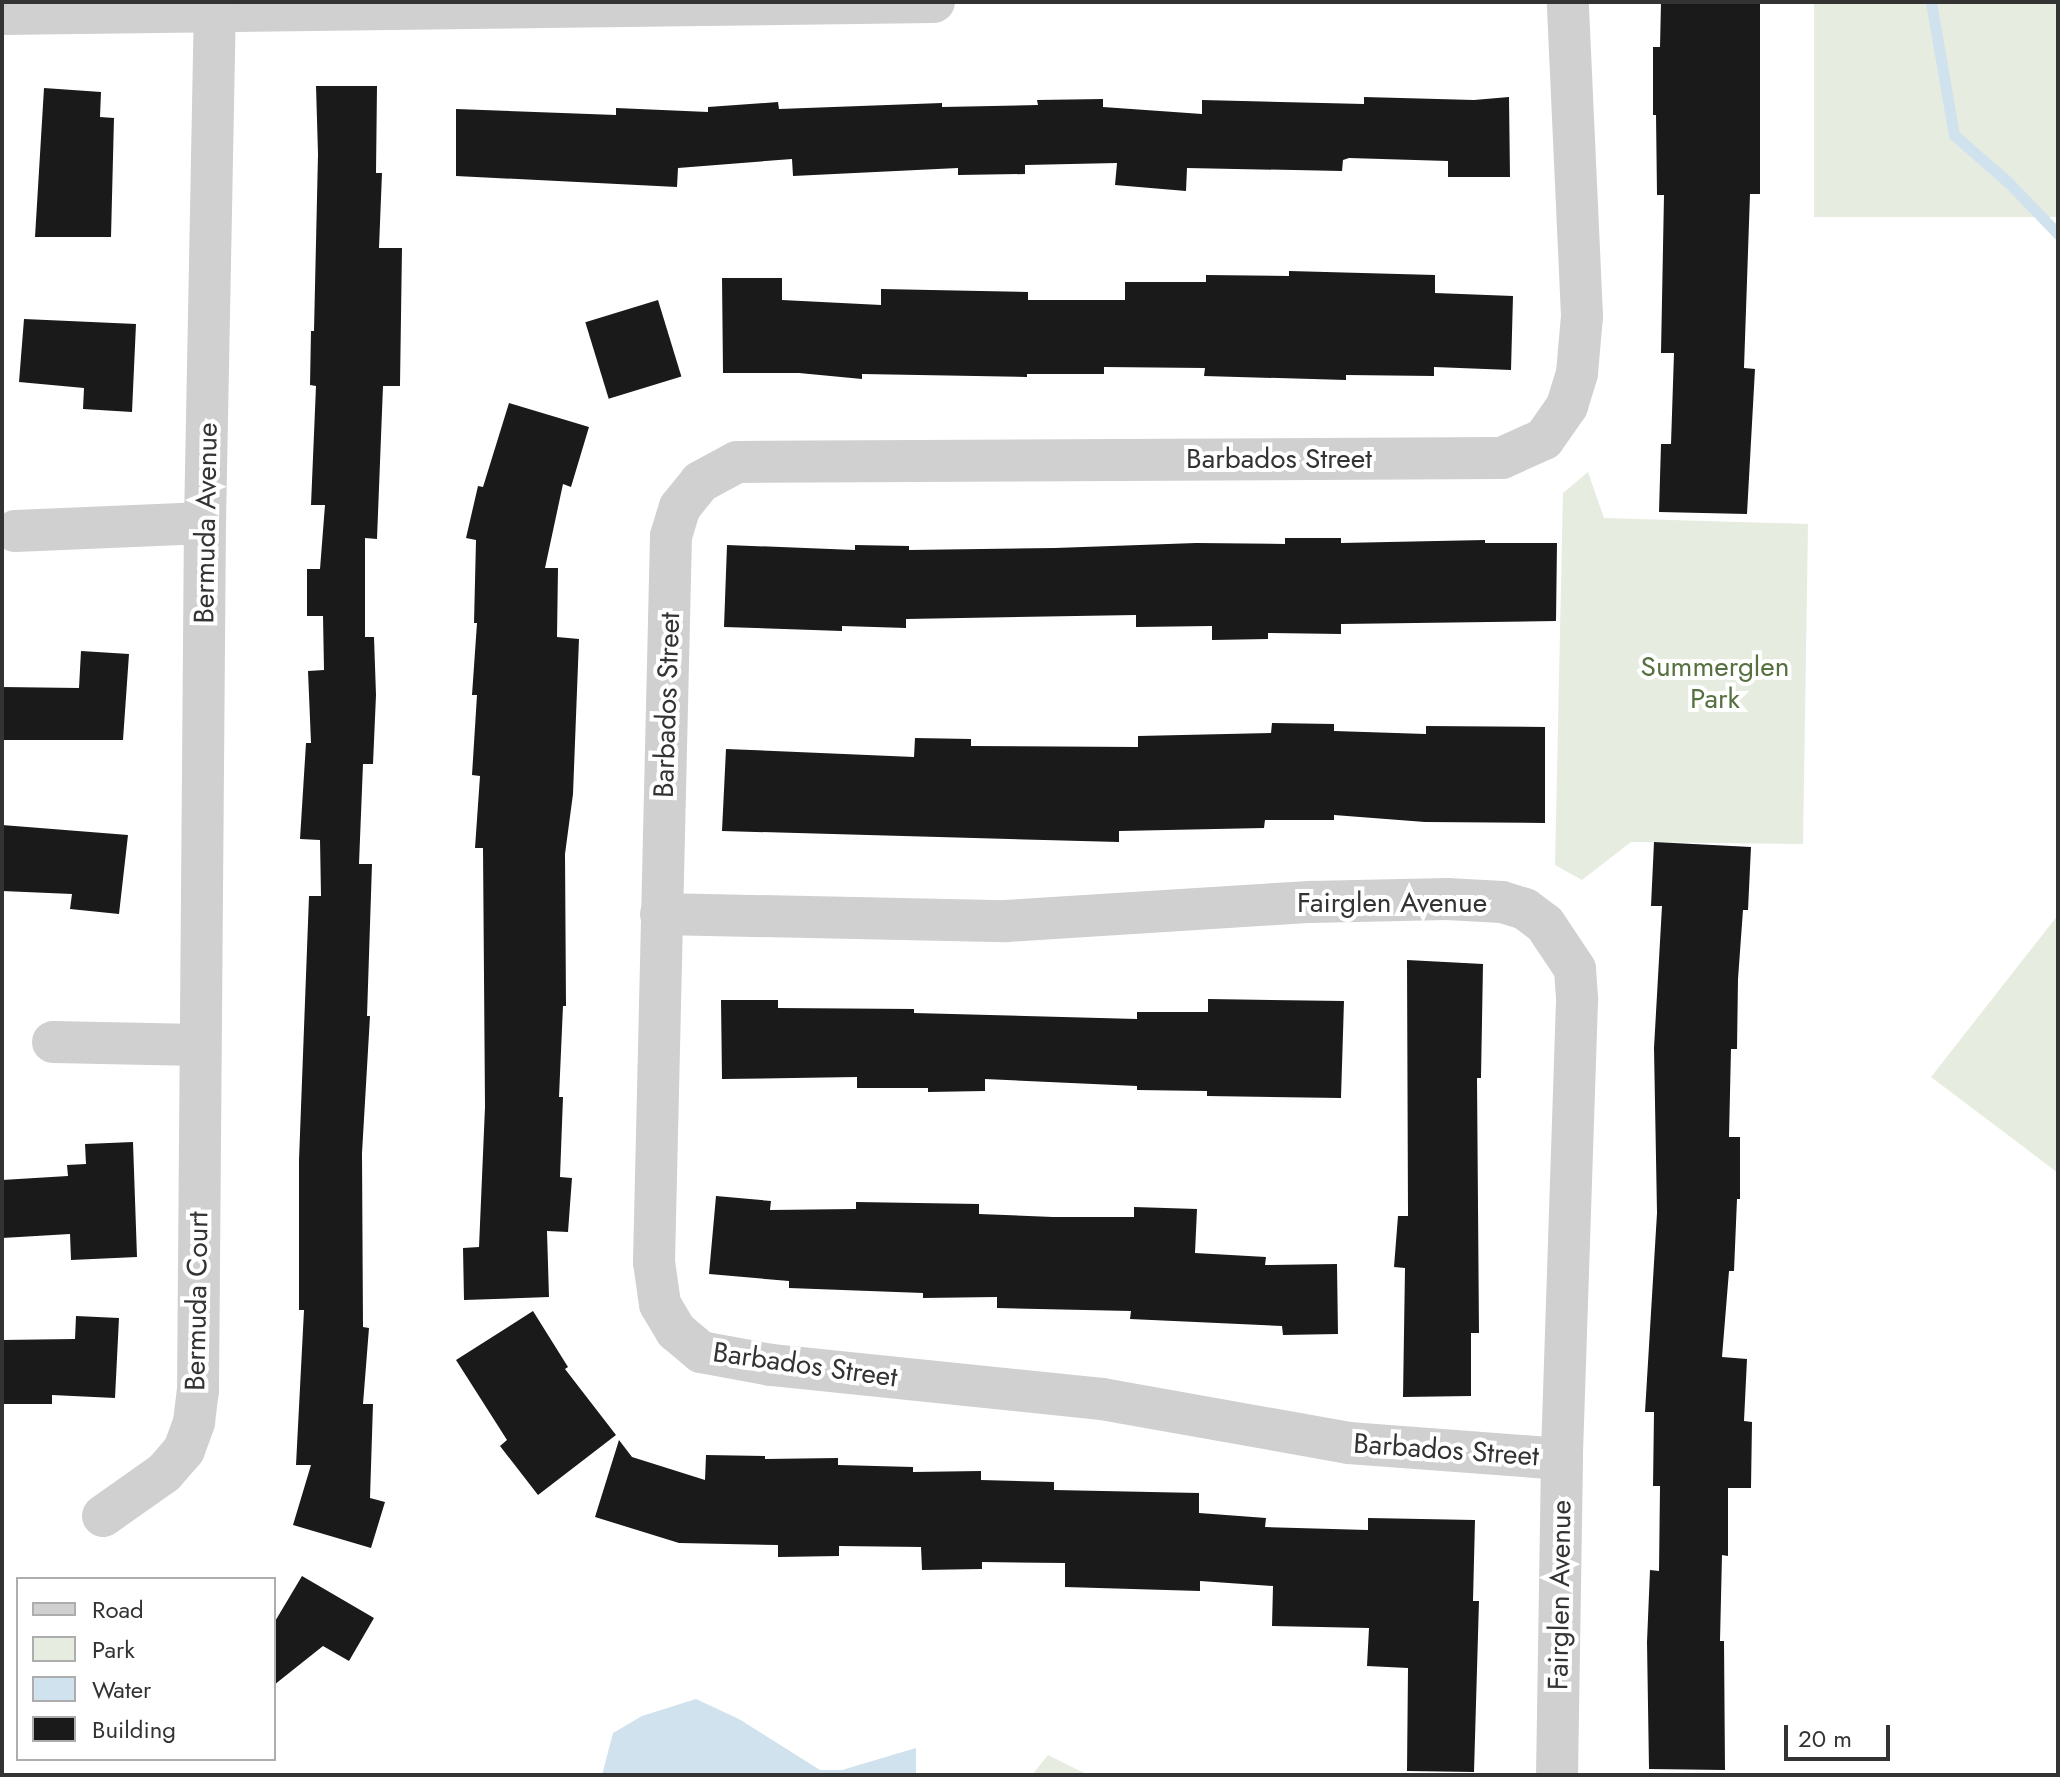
<!DOCTYPE html>
<style>
body{margin:0}
#map{position:relative;width:2060px;height:1777px;overflow:hidden;background:#fff;font-family:Jost,sans-serif}
div>[style]{position:absolute}
.green>*{inset:0;background:#e6ecdf;transform-origin:0 0}
.water>*{inset:0;background:#cfe2ee}
.stream>*{height:11px;margin:-5.5px;padding:0 5.5px;transform-origin:5.5px;border-radius:5.5px;background:#cfe2ee}
.building>*{inset:0;background:#1a1a1a;transform-origin:0 0}
.minor>*{height:42px;margin:-21px;padding:0 21px;transform-origin:21px;border-radius:21px;background:#d0d0d0}
span{translate:-50% -50%;white-space:nowrap;text-align:center;line-height:1.15;-webkit-text-stroke:8px #fff;paint-order:stroke}
.street-label{font-size:28px;color:#333}
.park-label{font-size:28px;color:#56703f}
.frame{position:absolute;inset:0;border:4px solid #333;pointer-events:none}
.legend{position:absolute;left:16px;top:1577px;width:260px;height:184px;box-sizing:border-box;background:#fff;border:2px solid #adadad;margin:0;padding:10px 14px;list-style:none;font-size:24px;color:#333}
.legend li{display:flex;align-items:center;gap:16px;height:40px}
.legend b{width:40px;border:2px solid #adadad}
.scale{position:absolute;left:1784px;top:1725px;width:106px;height:36px;box-sizing:border-box;border:4px solid #333;border-top:0;padding-left:10px;font-size:24px;line-height:28px;white-space:nowrap;color:#333;-webkit-text-stroke:6px #fff;paint-order:stroke}
</style>
<div id="map">
<div class="green">
<div style="left:1814px;top:2px;width:244px;height:215px"></div>
<div style="clip-path:polygon(1588px 472px,1604px 518px,1808px 524px,1803px 844px,1631px 842px,1582px 880px,1555px 865px,1563px 493px)"></div>
<div style="clip-path:polygon(2058px 915px,2058px 1173px,1931px 1077px)"></div>
<div style="clip-path:polygon(1048px 1755px,1088px 1775px,1032px 1775px)"></div>
</div>
<div class="water">
<div style="clip-path:polygon(696px 1699px,739px 1719px,820px 1770px,842px 1770px,916px 1748px,916px 1775px,602px 1775px,613px 1733px,642px 1716px)"></div>
</div>
<div class="stream">
<div style="left:1931px;top:2px;width:135px;rotate:80.2deg"></div>
<div style="left:1954px;top:135px;width:72px;rotate:41deg"></div>
<div style="left:2008px;top:182px;width:72px;rotate:46.1deg"></div>
</div>
<div class="building">
<div style="clip-path:polygon(1661px 2px,1760px 2px,1760px 194px,1750px 194px,1744px 368px,1755px 369px,1747px 514px,1659px 512px,1661px 444px,1671px 444px,1674px 353px,1661px 353px,1664px 195px,1657px 195px,1656px 115px,1653px 115px,1653px 47px,1660px 47px)"></div>
<div style="clip-path:polygon(316px 86px,377px 86px,376px 173px,382px 173px,379px 248px,402px 248px,400px 386px,383px 386px,377px 539px,365px 538px,365px 637px,374px 637px,376px 695px,373px 764px,363px 764px,359px 864px,372px 864px,367px 1016px,370px 1016px,362px 1153px,363px 1327px,369px 1328px,363px 1404px,373px 1404px,370px 1498px,385px 1502px,371px 1548px,293px 1525px,311px 1465px,296px 1465px,304px 1310px,299px 1310px,299px 1160px,309px 896px,321px 896px,320px 840px,300px 839px,306px 743px,311px 743px,308px 671px,324px 670px,323px 616px,307px 616px,307px 569px,320px 569px,325px 505px,311px 505px,316px 386px,310px 385px,311px 331px,314px 331px,318px 154px)"></div>
<div style="clip-path:polygon(44px 88px,101px 92px,100px 117px,114px 118px,111px 237px,35px 237px)"></div>
<div style="clip-path:polygon(1364px 97px,1474px 100px,1509px 97px,1510px 177px,1448px 177px,1448px 161px,1349px 158px,1343px 160px,1342px 171px,1187px 168px,1186px 191px,1115px 185px,1117px 163px,1025px 165px,1025px 174px,958px 175px,958px 168px,793px 176px,792px 159px,678px 168px,677px 187px,456px 176px,456px 109px,616px 115px,616px 108px,708px 112px,708px 107px,778px 102px,779px 109px,942px 103px,942px 107px,1038px 105px,1037px 100px,1103px 99px,1103px 107px,1202px 114px,1202px 100px,1364px 104px)"></div>
<div style="clip-path:polygon(1289px 271px,1435px 275px,1435px 293px,1513px 296px,1511px 370px,1434px 367px,1434px 376px,1346px 375px,1346px 380px,1204px 376px,1205px 368px,1104px 367px,1104px 374px,1027px 374px,1027px 377px,862px 374px,862px 379px,799px 373px,723px 373px,722px 278px,782px 278px,782px 300px,881px 305px,881px 289px,1028px 292px,1028px 300px,1125px 300px,1125px 282px,1206px 282px,1206px 275px,1289px 276px)"></div>
<div style="left:658px;top:300px;width:80px;height:76px;rotate:73deg"></div>
<div style="clip-path:polygon(24px 319px,136px 324px,132px 412px,83px 409px,84px 388px,19px 382px)"></div>
<div style="clip-path:polygon(509px 403px,589px 427px,571px 487px,563px 484px,545px 568px,558px 568px,557px 637px,579px 639px,573px 794px,565px 854px,566px 1006px,563px 1006px,559px 1097px,563px 1097px,560px 1177px,572px 1178px,568px 1232px,547px 1231px,549px 1297px,464px 1300px,463px 1248px,479px 1247px,485px 1107px,483px 848px,475px 848px,480px 776px,472px 775px,477px 695px,472px 695px,477px 623px,474px 623px,476px 540px,466px 538px,478px 486px,483px 487px)"></div>
<div style="clip-path:polygon(1285px 538px,1341px 538px,1341px 543px,1485px 540px,1485px 543px,1557px 543px,1556px 621px,1341px 624px,1341px 634px,1268px 633px,1268px 639px,1212px 640px,1212px 626px,1136px 627px,1136px 615px,906px 619px,906px 628px,842px 626px,842px 631px,724px 627px,727px 545px,855px 550px,855px 545px,909px 546px,909px 550px,1055px 548px,1196px 543px,1285px 544px)"></div>
<div style="clip-path:polygon(81px 651px,129px 654px,123px 740px,2px 740px,2px 687px,79px 688px)"></div>
<div style="clip-path:polygon(1272px 723px,1334px 724px,1334px 731px,1426px 734px,1426px 726px,1545px 727px,1545px 823px,1425px 822px,1334px 815px,1334px 820px,1265px 820px,1264px 828px,1119px 831px,1119px 842px,722px 831px,726px 749px,914px 757px,915px 738px,971px 739px,971px 746px,1138px 747px,1138px 736px,1271px 733px)"></div>
<div style="clip-path:polygon(2px 825px,128px 835px,119px 914px,70px 909px,72px 894px,2px 891px)"></div>
<div style="clip-path:polygon(1654px 842px,1751px 847px,1748px 910px,1743px 910px,1738px 979px,1737px 1049px,1731px 1049px,1729px 1137px,1740px 1137px,1740px 1199px,1737px 1199px,1734px 1271px,1729px 1271px,1722px 1357px,1747px 1359px,1744px 1421px,1752px 1422px,1751px 1488px,1728px 1488px,1728px 1556px,1722px 1555px,1720px 1641px,1724px 1641px,1725px 1770px,1649px 1769px,1647px 1642px,1650px 1570px,1659px 1571px,1660px 1486px,1653px 1486px,1654px 1412px,1645px 1412px,1657px 1213px,1654px 1048px,1662px 906px,1651px 906px)"></div>
<div style="clip-path:polygon(1407px 960px,1483px 964px,1481px 1078px,1477px 1078px,1479px 1333px,1471px 1333px,1471px 1396px,1403px 1397px,1405px 1268px,1394px 1267px,1398px 1216px,1408px 1216px)"></div>
<div style="clip-path:polygon(1208px 999px,1344px 1001px,1341px 1098px,1207px 1096px,1207px 1091px,1137px 1090px,1137px 1086px,985px 1079px,985px 1091px,928px 1092px,928px 1088px,857px 1088px,857px 1077px,722px 1079px,721px 1000px,778px 1000px,778px 1008px,914px 1009px,914px 1013px,1137px 1019px,1137px 1012px,1208px 1012px)"></div>
<div style="clip-path:polygon(133px 1142px,137px 1257px,71px 1260px,70px 1234px,2px 1238px,2px 1180px,68px 1176px,67px 1165px,86px 1164px,85px 1144px)"></div>
<div style="clip-path:polygon(716px 1196px,771px 1201px,770px 1210px,856px 1209px,856px 1202px,979px 1204px,979px 1214px,1053px 1217px,1134px 1217px,1134px 1207px,1197px 1209px,1195px 1253px,1266px 1257px,1265px 1265px,1337px 1264px,1338px 1334px,1283px 1335px,1282px 1326px,1130px 1319px,1131px 1311px,997px 1308px,997px 1297px,923px 1298px,923px 1293px,789px 1288px,789px 1281px,709px 1274px)"></div>
<div style="clip-path:polygon(533px 1311px,568px 1367px,565px 1369px,616px 1435px,538px 1495px,500px 1446px,507px 1440px,456px 1360px)"></div>
<div style="clip-path:polygon(76px 1316px,119px 1318px,115px 1398px,52px 1395px,52px 1404px,2px 1404px,2px 1340px,75px 1339px)"></div>
<div style="clip-path:polygon(619px 1440px,632px 1457px,705px 1480px,706px 1455px,765px 1456px,765px 1459px,838px 1458px,838px 1465px,913px 1467px,913px 1472px,981px 1471px,981px 1480px,1054px 1482px,1054px 1490px,1199px 1493px,1199px 1513px,1266px 1518px,1265px 1527px,1368px 1530px,1368px 1518px,1475px 1520px,1473px 1601px,1479px 1601px,1474px 1772px,1407px 1771px,1408px 1668px,1367px 1666px,1369px 1628px,1272px 1626px,1273px 1586px,1200px 1581px,1200px 1591px,1065px 1587px,1065px 1563px,982px 1562px,982px 1569px,922px 1570px,921px 1547px,839px 1546px,839px 1556px,778px 1557px,778px 1545px,679px 1543px,595px 1517px)"></div>
<div style="clip-path:polygon(302px 1576px,374px 1618px,349px 1661px,323px 1646px,274px 1685px,274px 1623px)"></div>
</div>
<div class="minor">
<div style="left:2px;top:14px;width:932px;rotate:-0.74deg"></div>
<div style="left:15px;top:531px;width:190px;rotate:-2.4deg"></div>
<div style="left:661px;top:914px;width:345px;rotate:1.2deg"></div>
<div style="left:1006px;top:921px;width:305px;rotate:-3.6deg"></div>
<div style="left:1310px;top:902px;width:137px;rotate:-1.3deg"></div>
<div style="left:1447px;top:899px;width:55px;rotate:3.1deg"></div>
<div style="left:1502px;top:902px;width:24px;rotate:17deg"></div>
<div style="left:1525px;top:909px;width:25px;rotate:37deg"></div>
<div style="left:1545px;top:924px;width:54px;rotate:56.3deg"></div>
<div style="left:1575px;top:969px;width:32px;rotate:86deg"></div>
<div style="left:1577px;top:1001px;width:458px;rotate:91.9deg"></div>
<div style="left:1562px;top:1459px;width:316px;rotate:90.9deg"></div>
<div style="left:53px;top:1042px;width:146px;rotate:1.2deg"></div>
<div style="left:1562px;top:1459px;width:214px;rotate:-175.7deg"></div>
<div style="left:1349px;top:1443px;width:251px;rotate:-169.9deg"></div>
<div style="left:1102px;top:1399px;width:333px;rotate:-174.1deg"></div>
<div style="left:771px;top:1365px;width:71px;rotate:-169.5deg"></div>
<div style="left:701px;top:1352px;width:33px;rotate:-140deg"></div>
<div style="left:676px;top:1331px;width:31px;rotate:-121deg"></div>
<div style="left:660px;top:1304px;width:42px;rotate:-98.1deg"></div>
<div style="left:654px;top:1262px;width:726px;rotate:-88.66deg"></div>
<div style="left:671px;top:536px;width:30px;rotate:-73deg"></div>
<div style="left:680px;top:507px;width:32px;rotate:-51deg"></div>
<div style="left:700px;top:482px;width:42px;rotate:-28.4deg"></div>
<div style="left:737px;top:462px;width:765px;rotate:-0.3deg"></div>
<div style="left:1502px;top:458px;width:46px;rotate:-24.3deg"></div>
<div style="left:1544px;top:439px;width:40px;rotate:-55.1deg"></div>
<div style="left:1567px;top:406px;width:34px;rotate:-73deg"></div>
<div style="left:1577px;top:373px;width:57px;rotate:-85deg"></div>
<div style="left:1582px;top:316px;width:314px;rotate:-92.6deg"></div>
<div style="left:103px;top:1516px;width:75px;rotate:-35.2deg"></div>
<div style="left:164px;top:1473px;width:30px;rotate:-49deg"></div>
<div style="left:184px;top:1450px;width:30px;rotate:-70deg"></div>
<div style="left:194px;top:1422px;width:31px;rotate:-83deg"></div>
<div style="left:198px;top:1391px;width:868px;rotate:-89.54deg"></div>
<div style="left:205px;top:523px;width:521px;rotate:-88.9deg"></div>
</div>
<div class="street-label">
<span style="left:1279px;top:459px">Barbados Street</span>
<span style="left:206px;top:523px;rotate:-89deg">Bermuda Avenue</span>
<span style="left:667px;top:705px;rotate:-88deg">Barbados Street</span>
<span style="left:1392px;top:903px">Fairglen Avenue</span>
<span style="left:197px;top:1301px;rotate:-89deg">Bermuda Court</span>
<span style="left:805px;top:1365px;rotate:8deg">Barbados Street</span>
<span style="left:1446px;top:1450px;rotate:4deg">Barbados Street</span>
<span style="left:1560px;top:1595px;rotate:-89deg">Fairglen Avenue</span>
</div>
<div class="park-label">
<span style="left:1715px;top:683px">Summerglen<br>Park</span>
</div>
<div class="frame"></div>
<ul class="legend">
<li><b style="height:10px;background:#d0d0d0"></b>Road</li>
<li><b style="height:22px;background:#e6ecdf"></b>Park</li>
<li><b style="height:22px;background:#cfe2ee"></b>Water</li>
<li><b style="height:22px;background:#1a1a1a"></b>Building</li>
</ul>
<div class="scale">20 m</div>
</div>
